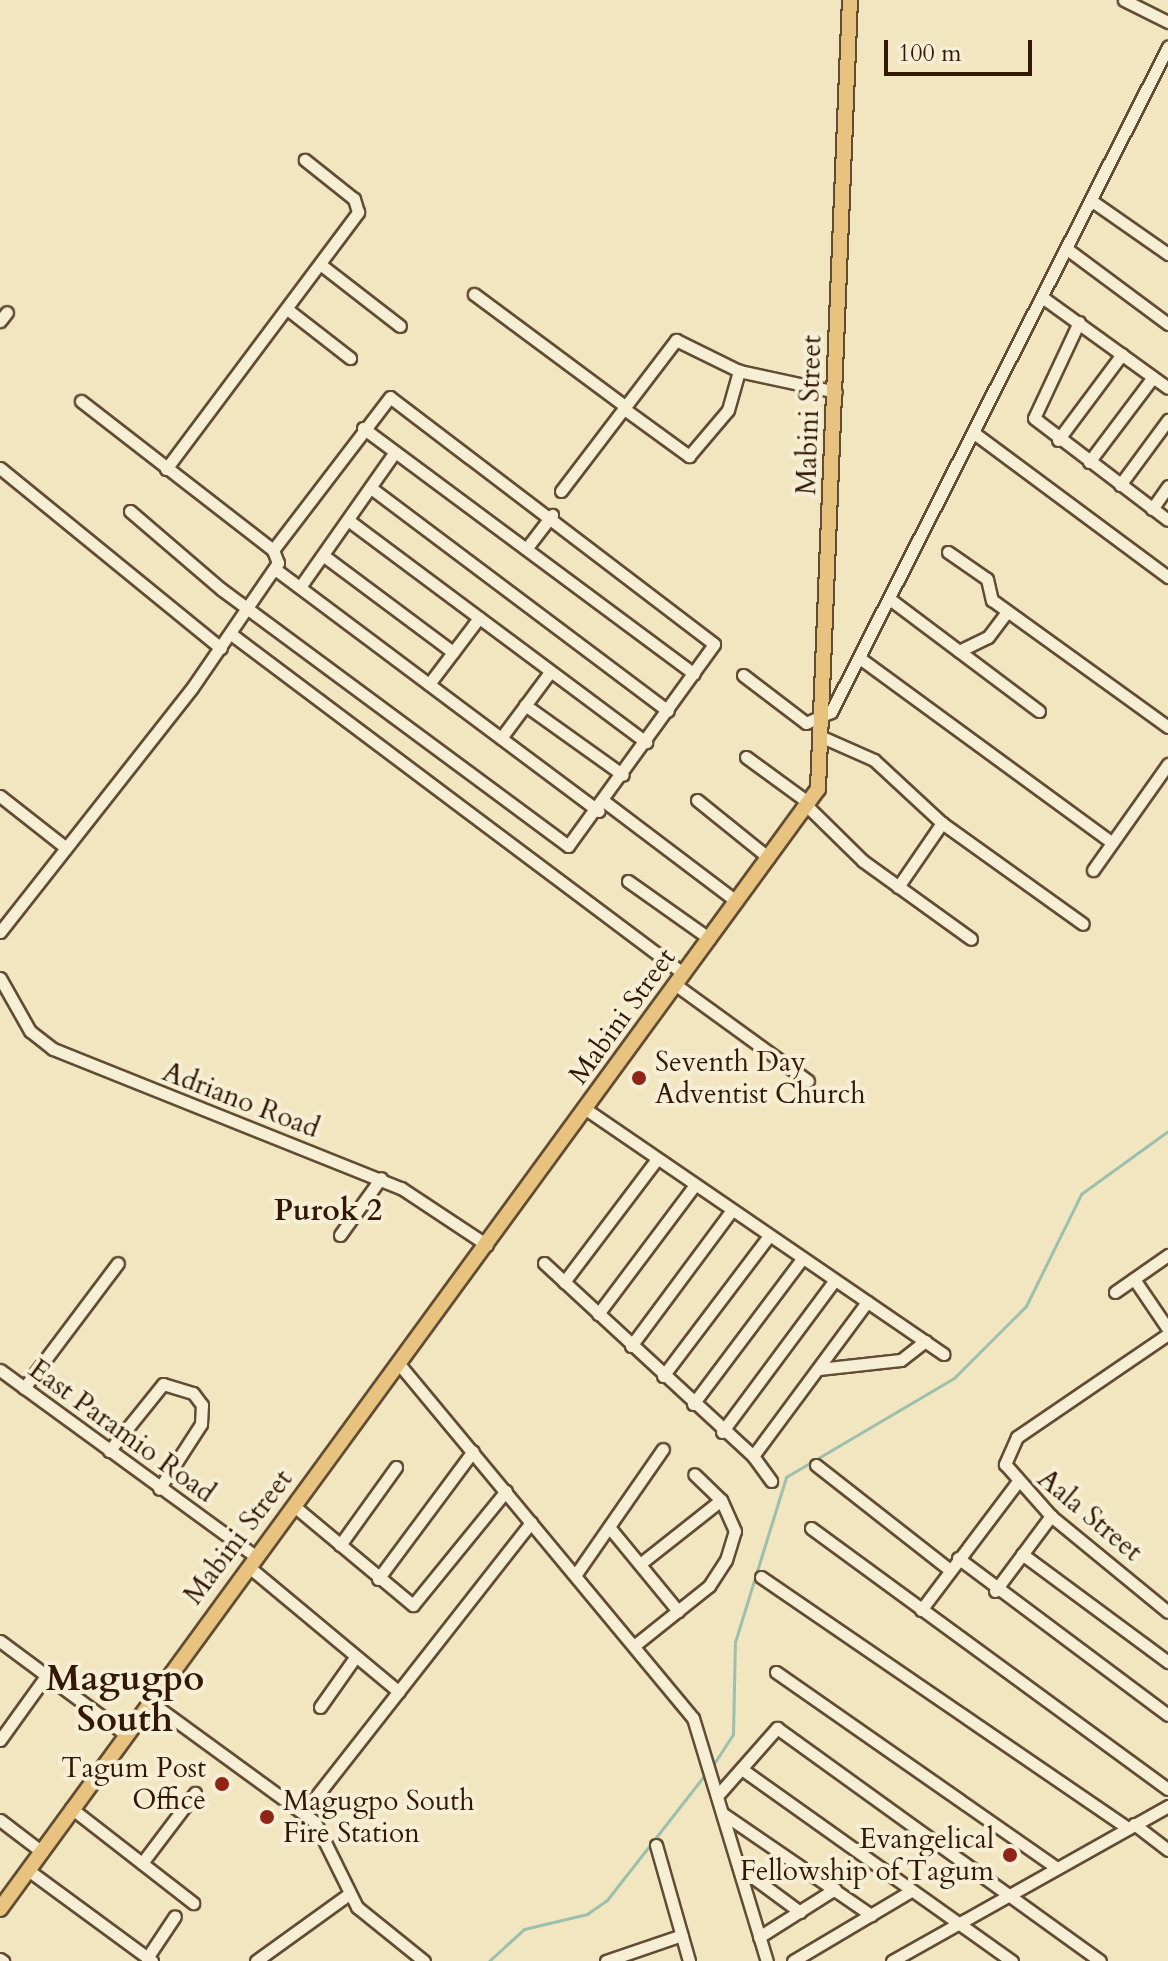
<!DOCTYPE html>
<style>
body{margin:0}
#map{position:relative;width:1168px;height:1961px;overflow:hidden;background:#f1e6c0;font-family:Cardo,serif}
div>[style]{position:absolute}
.stream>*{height:3px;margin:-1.5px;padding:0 1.5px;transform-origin:1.5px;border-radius:1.5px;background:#9cc0ac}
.roads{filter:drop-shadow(2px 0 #624c33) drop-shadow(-2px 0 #624c33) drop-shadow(0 2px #624c33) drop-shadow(0 -2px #624c33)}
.minor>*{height:11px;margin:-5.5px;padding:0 5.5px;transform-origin:5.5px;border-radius:5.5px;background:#f6efd6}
.major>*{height:14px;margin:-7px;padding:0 7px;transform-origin:7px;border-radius:7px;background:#e8c380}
.dots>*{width:22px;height:22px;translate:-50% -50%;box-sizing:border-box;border:4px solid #f6efd6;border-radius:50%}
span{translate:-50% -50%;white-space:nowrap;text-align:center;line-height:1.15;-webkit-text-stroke:8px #f6efd6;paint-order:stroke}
.street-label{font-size:28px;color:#331804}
.poi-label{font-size:28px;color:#331804}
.left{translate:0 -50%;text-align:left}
.right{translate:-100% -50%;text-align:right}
.neighbourhood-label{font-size:30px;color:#331804;font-weight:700}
.district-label{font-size:36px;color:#331804;font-weight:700}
.scale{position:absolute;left:884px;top:40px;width:148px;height:36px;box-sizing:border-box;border:4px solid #331804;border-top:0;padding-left:10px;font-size:24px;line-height:28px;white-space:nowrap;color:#331804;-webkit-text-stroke:6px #f6efd6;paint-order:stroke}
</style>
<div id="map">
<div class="stream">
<div style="left:713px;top:1765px;width:37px;rotate:-57deg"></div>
<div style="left:733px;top:1734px;width:92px;rotate:-88.8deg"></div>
<div style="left:735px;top:1642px;width:173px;rotate:-72.8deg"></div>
<div style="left:786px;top:1477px;width:195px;rotate:-30.5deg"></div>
<div style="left:954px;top:1378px;width:102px;rotate:-45deg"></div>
<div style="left:1026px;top:1306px;width:125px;rotate:-63.8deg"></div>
<div style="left:1081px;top:1194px;width:107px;rotate:-35.9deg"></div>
<div style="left:489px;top:1961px;width:47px;rotate:-42.4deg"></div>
<div style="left:524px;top:1929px;width:65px;rotate:-13.4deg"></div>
<div style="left:587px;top:1914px;width:24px;rotate:-35deg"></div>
<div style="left:607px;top:1900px;width:157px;rotate:-52deg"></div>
</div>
<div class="roads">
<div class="minor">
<div style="left:1124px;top:0;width:49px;rotate:26.6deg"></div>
<div style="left:1092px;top:201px;width:93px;rotate:34.9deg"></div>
<div style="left:1067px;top:249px;width:126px;rotate:36.6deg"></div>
<div style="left:320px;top:264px;width:101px;rotate:37.8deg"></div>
<div style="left:474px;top:294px;width:188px;rotate:36.6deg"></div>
<div style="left:1042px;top:297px;width:155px;rotate:35.8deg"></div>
<div style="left:287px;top:309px;width:80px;rotate:37.9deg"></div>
<div style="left:0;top:321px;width:11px;rotate:-52deg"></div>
<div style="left:1079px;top:322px;width:106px;rotate:115.1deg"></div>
<div style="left:1034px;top:418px;width:168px;rotate:37.3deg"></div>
<div style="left:623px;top:408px;width:82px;rotate:36deg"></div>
<div style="left:689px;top:456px;width:60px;rotate:-49.7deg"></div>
<div style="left:728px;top:410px;width:41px;rotate:-74.2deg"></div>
<div style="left:363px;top:428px;width:412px;rotate:36.6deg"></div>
<div style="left:974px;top:433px;width:242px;rotate:36.6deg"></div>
<div style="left:1058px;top:440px;width:107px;rotate:-53.3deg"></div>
<div style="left:1089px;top:462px;width:106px;rotate:-53deg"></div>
<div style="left:0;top:468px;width:285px;rotate:39.2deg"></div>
<div style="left:166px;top:469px;width:321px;rotate:-53.2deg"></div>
<div style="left:358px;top:212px;width:14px;rotate:-107deg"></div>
<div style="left:354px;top:199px;width:63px;rotate:-141.5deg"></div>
<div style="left:1120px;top:485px;width:81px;rotate:-53.6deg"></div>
<div style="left:371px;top:488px;width:371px;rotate:36.9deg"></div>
<div style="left:561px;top:491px;width:190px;rotate:-52.7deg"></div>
<div style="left:676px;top:340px;width:70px;rotate:26.2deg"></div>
<div style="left:739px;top:371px;width:99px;rotate:12.2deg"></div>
<div style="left:1152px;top:509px;width:28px;rotate:-55deg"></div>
<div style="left:130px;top:511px;width:120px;rotate:40.6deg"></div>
<div style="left:221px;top:589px;width:432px;rotate:36.5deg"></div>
<div style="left:568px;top:846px;width:249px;rotate:-54.1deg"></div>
<div style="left:714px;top:644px;width:407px;rotate:-142.7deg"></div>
<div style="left:390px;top:397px;width:193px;rotate:127.4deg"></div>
<div style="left:348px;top:520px;width:372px;rotate:36.7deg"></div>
<div style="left:526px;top:549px;width:43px;rotate:-52.6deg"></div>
<div style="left:948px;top:552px;width:47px;rotate:34.7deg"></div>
<div style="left:987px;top:579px;width:22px;rotate:77deg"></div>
<div style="left:992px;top:600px;width:217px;rotate:35.8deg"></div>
<div style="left:324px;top:556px;width:161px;rotate:36.7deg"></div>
<div style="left:275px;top:569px;width:404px;rotate:36.8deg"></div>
<div style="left:300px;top:587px;width:165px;rotate:-54.9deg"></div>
<div style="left:891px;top:600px;width:185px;rotate:36.9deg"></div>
<div style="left:231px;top:634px;width:566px;rotate:36.89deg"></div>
<div style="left:959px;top:651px;width:32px;rotate:-26deg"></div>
<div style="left:988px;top:637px;width:31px;rotate:-53deg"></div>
<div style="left:861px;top:659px;width:311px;rotate:36.2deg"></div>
<div style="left:743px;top:675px;width:79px;rotate:37.3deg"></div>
<div style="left:806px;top:723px;width:27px;rotate:-24deg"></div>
<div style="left:831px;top:712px;width:746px;rotate:-63.13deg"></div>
<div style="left:429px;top:684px;width:83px;rotate:-52.9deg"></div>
<div style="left:525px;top:705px;width:120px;rotate:35.5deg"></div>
<div style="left:822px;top:737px;width:57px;rotate:23.9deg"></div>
<div style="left:874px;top:760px;width:93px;rotate:42.8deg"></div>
<div style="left:942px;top:823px;width:173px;rotate:35.6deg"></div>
<div style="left:501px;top:738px;width:82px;rotate:-53.4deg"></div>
<div style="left:746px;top:757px;width:78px;rotate:36.1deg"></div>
<div style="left:0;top:796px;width:84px;rotate:38.2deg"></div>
<div style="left:697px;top:800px;width:92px;rotate:38.9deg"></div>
<div style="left:605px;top:802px;width:164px;rotate:37.1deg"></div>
<div style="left:807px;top:806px;width:78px;rotate:44.5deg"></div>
<div style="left:863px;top:861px;width:133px;rotate:35.8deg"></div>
<div style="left:1093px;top:870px;width:130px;rotate:-54.7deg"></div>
<div style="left:628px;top:881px;width:100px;rotate:35.3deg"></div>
<div style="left:898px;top:887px;width:78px;rotate:-55.5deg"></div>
<div style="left:0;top:932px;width:310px;rotate:-51.8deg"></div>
<div style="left:192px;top:688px;width:152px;rotate:-55.5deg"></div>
<div style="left:278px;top:563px;width:14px;rotate:-111deg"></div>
<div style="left:273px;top:550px;width:243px;rotate:-142.2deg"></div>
<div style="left:0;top:978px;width:61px;rotate:60.5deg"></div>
<div style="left:30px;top:1031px;width:29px;rotate:38deg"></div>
<div style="left:53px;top:1049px;width:375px;rotate:21.8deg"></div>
<div style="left:401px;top:1188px;width:103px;rotate:33.5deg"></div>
<div style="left:676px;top:985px;width:163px;rotate:36deg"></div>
<div style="left:587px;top:1110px;width:432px;rotate:34.4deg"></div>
<div style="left:340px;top:1235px;width:70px;rotate:-54.3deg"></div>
<div style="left:544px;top:1263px;width:284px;rotate:42.7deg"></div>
<div style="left:753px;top:1456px;width:31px;rotate:54deg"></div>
<div style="left:1134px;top:1279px;width:60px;rotate:55.8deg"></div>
<div style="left:564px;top:1282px;width:154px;rotate:-52.9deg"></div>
<div style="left:1115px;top:1292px;width:65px;rotate:-34.9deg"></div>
<div style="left:598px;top:1314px;width:161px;rotate:-53.1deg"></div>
<div style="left:1168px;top:1334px;width:183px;rotate:145.7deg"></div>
<div style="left:1017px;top:1437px;width:30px;rotate:114deg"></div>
<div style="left:1005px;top:1464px;width:69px;rotate:48.5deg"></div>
<div style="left:1051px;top:1516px;width:151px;rotate:39.4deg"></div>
<div style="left:631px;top:1346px;width:169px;rotate:-53.4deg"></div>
<div style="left:399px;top:1364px;width:460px;rotate:50.3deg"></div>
<div style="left:693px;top:1718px;width:254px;rotate:73.1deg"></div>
<div style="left:819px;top:1369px;width:82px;rotate:-6.3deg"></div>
<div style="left:901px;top:1360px;width:31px;rotate:-38deg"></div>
<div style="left:0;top:1370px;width:317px;rotate:36.1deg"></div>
<div style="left:663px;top:1376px;width:176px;rotate:-52.9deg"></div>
<div style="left:24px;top:1388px;width:156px;rotate:-53.1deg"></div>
<div style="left:693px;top:1404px;width:181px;rotate:-53.1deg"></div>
<div style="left:722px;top:1432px;width:188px;rotate:-53.4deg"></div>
<div style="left:109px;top:1451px;width:86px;rotate:-51.1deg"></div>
<div style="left:163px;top:1384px;width:31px;rotate:17deg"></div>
<div style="left:193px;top:1393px;width:15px;rotate:53deg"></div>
<div style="left:202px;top:1405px;width:19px;rotate:93deg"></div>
<div style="left:201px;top:1424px;width:77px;rotate:122.9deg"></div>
<div style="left:753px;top:1456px;width:192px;rotate:-53.5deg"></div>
<div style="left:816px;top:1465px;width:170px;rotate:38.1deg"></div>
<div style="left:294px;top:1506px;width:155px;rotate:39.8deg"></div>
<div style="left:413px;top:1605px;width:147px;rotate:-50.8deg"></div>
<div style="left:609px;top:1527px;width:109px;rotate:50.6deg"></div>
<div style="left:811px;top:1528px;width:442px;rotate:36.2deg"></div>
<div style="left:340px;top:1545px;width:96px;rotate:-54.3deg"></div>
<div style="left:1022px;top:1554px;width:182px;rotate:36.5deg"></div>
<div style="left:958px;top:1558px;width:262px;rotate:36.8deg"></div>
<div style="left:640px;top:1564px;width:103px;rotate:-38.3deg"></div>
<div style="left:249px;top:1567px;width:195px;rotate:39.8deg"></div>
<div style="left:576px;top:1574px;width:152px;rotate:-55.2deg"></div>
<div style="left:761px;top:1577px;width:445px;rotate:34.4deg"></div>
<div style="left:378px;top:1579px;width:159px;rotate:-53.4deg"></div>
<div style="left:995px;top:1591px;width:94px;rotate:-53.3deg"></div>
<div style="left:921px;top:1610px;width:158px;rotate:-53deg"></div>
<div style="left:0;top:1641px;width:156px;rotate:36.6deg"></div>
<div style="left:635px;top:1645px;width:95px;rotate:-38.6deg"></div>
<div style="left:709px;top:1586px;width:31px;rotate:-57deg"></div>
<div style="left:726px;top:1560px;width:30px;rotate:-73deg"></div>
<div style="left:735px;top:1531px;width:34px;rotate:-114deg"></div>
<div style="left:721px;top:1500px;width:37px;rotate:-136deg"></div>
<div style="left:776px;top:1672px;width:339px;rotate:34.9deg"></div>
<div style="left:149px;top:1701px;width:205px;rotate:36.1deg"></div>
<div style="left:315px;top:1822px;width:95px;rotate:63.7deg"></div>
<div style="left:357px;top:1907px;width:86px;rotate:38.9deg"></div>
<div style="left:320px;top:1707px;width:62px;rotate:-54.8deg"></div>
<div style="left:0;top:1740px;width:79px;rotate:-54.3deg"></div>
<div style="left:743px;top:1770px;width:330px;rotate:35.4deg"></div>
<div style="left:717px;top:1796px;width:91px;rotate:-48.6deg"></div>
<div style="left:777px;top:1728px;width:398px;rotate:35.8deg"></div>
<div style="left:71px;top:1808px;width:155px;rotate:37.9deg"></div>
<div style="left:304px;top:1812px;width:368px;rotate:-51.9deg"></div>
<div style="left:722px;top:1813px;width:181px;rotate:34.4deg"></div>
<div style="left:0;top:1820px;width:53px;rotate:37.3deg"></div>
<div style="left:1134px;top:1824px;width:43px;rotate:37.4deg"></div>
<div style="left:656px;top:1845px;width:121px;rotate:74.1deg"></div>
<div style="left:142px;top:1863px;width:88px;rotate:-52.9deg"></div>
<div style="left:739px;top:1867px;width:76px;rotate:36.4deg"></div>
<div style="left:28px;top:1870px;width:154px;rotate:36.3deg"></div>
<div style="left:759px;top:1937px;width:90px;rotate:-32.3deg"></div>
<div style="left:147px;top:1958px;width:50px;rotate:-56.3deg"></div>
<div style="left:0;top:1959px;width:4px;rotate:34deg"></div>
<div style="left:256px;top:1961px;width:115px;rotate:-35.8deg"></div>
<div style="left:606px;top:1961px;width:80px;rotate:-18.9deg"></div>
<div style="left:793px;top:1961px;width:137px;rotate:-30.7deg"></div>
<div style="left:892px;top:1961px;width:317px;rotate:-29.3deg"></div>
</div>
<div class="major">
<div style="left:0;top:1909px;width:1387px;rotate:-53.86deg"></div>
<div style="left:818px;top:789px;width:790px;rotate:-87.68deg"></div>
</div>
</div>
<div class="dots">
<div style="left:639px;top:1078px;background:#8f2418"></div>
<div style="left:222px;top:1784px;background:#8f2418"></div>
<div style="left:267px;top:1817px;background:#8f2418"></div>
<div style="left:1010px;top:1855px;background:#8f2418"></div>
</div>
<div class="street-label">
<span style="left:809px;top:415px;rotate:-88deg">Mabini Street</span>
<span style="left:622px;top:1016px;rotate:-54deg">Mabini Street</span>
<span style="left:241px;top:1100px;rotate:21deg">Adriano Road</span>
<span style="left:122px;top:1431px;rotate:36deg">East Paramio Road</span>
<span style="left:1090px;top:1515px;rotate:40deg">Aala Street</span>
<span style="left:238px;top:1537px;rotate:-53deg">Mabini Street</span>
</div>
<div class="poi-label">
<span class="left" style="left:655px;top:1078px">Seventh Day<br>Adventist Church</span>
<span class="right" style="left:206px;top:1784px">Tagum Post<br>Office</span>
<span class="left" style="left:283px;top:1817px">Magugpo South<br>Fire Station</span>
<span class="right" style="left:994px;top:1855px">Evangelical<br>Fellowship of Tagum</span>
</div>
<div class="neighbourhood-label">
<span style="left:328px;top:1211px">Purok 2</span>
</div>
<div class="district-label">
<span style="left:125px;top:1699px">Magugpo<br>South</span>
</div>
<div class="scale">100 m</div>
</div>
